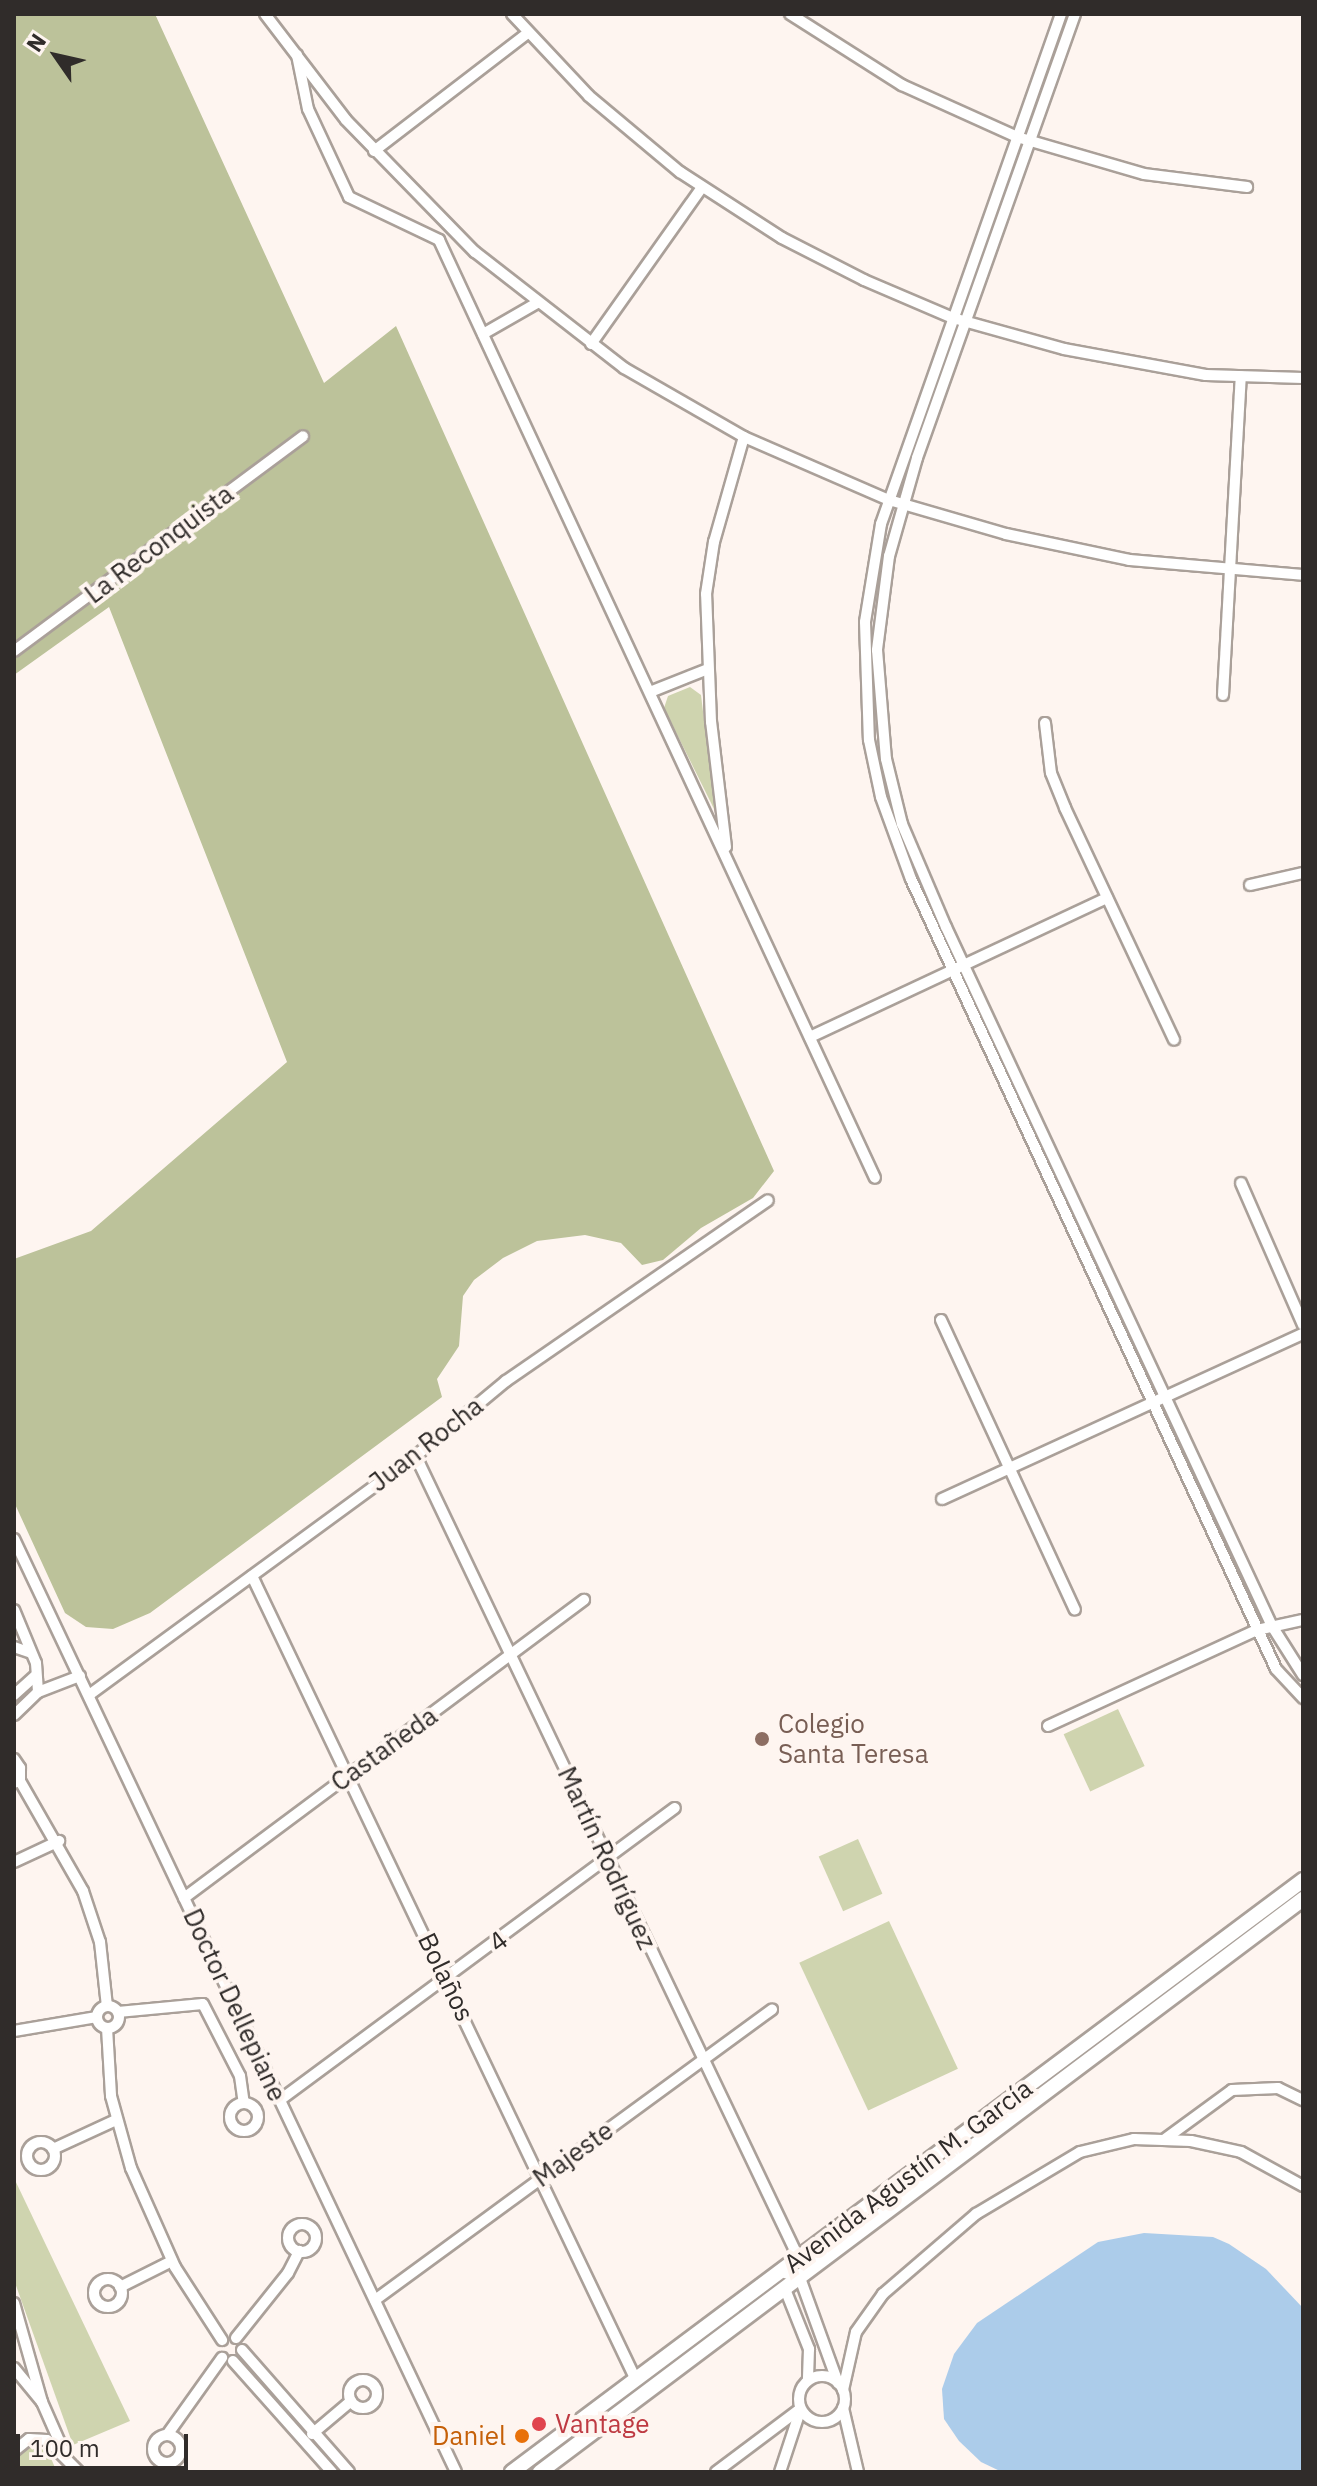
<!DOCTYPE html>
<meta charset="utf-8">
<style>
body{margin:0}
#map{position:relative;width:1317px;height:2486px;overflow:hidden;background:#fef5f0;font-family:"IBM Plex Sans",sans-serif}
div>[style]{position:absolute}
.green>*{inset:0;background:#cfd4af;transform-origin:0 0}
.forest>*{inset:0;background:#bcc29a}
.water>*{inset:0;background:#acccea}
.roads{filter:drop-shadow(2px 0 #aaa099) drop-shadow(-2px 0 #aaa099) drop-shadow(0 2px #aaa099) drop-shadow(0 -2px #aaa099)}
.street>*{height:10px;margin:-5px;padding:0 5px;transform-origin:5px;border-radius:5px;background:#fff}
.street>.ring{margin:-5px;padding:0;box-sizing:content-box;background:none;border:10px solid #fff;border-radius:50%}
.secondary>*{height:14px;margin:-7px;padding:0 7px;transform-origin:7px;border-radius:7px;background:#fff}
.dots>*{width:22px;height:22px;translate:-50% -50%;box-sizing:border-box;border:4px solid #fef5f0;border-radius:50%}
span{translate:-50% -50%;white-space:nowrap;text-align:center;line-height:1.15;-webkit-text-stroke:8px #fef5f0;paint-order:stroke}
.street-label{font-size:26px;color:#302c2a}
.education-label{font-size:26px;color:#785e54}
.left{translate:0 -50%;text-align:left}
.health-label{font-size:26px;color:#be3a42}
.food-label{font-size:26px;color:#c56008}
.right{translate:-100% -50%;text-align:right}
.frame{position:absolute;inset:0;border:16px solid #302c2a;pointer-events:none}
.north{position:absolute;left:16px;top:16px;width:80px;height:80px;-webkit-text-stroke:6px #fef5f0;paint-order:stroke;rotate:304deg;font-size:22px;font-weight:700;line-height:32px;text-align:center;color:#302c2a}
.north::after{content:'';display:block;margin:auto;width:28px;height:36px;background:#302c2a;clip-path:polygon(50% 0,100% 100%,50% 72%,0 100%)}
.scale{position:absolute;left:16px;top:2434px;width:172px;height:36px;box-sizing:border-box;border:4px solid #302c2a;border-top:0;padding-left:10px;font-size:24px;line-height:28px;white-space:nowrap;color:#302c2a;-webkit-text-stroke:6px #fef5f0;paint-order:stroke}
</style>
<div id="map">
<div class="green">
<div style="clip-path:polygon(690px 687px,701px 695px,715px 811px,664px 708px,668px 696px)"></div>
<div style="left:1118px;top:1709px;width:63px;height:60px;rotate:65deg"></div>
<div style="left:858px;top:1839px;width:60px;height:43px;rotate:66deg"></div>
<div style="left:889px;top:1921px;width:163px;height:99px;rotate:65deg"></div>
<div style="clip-path:polygon(14px 2178px,130px 2421px,73px 2445px,14px 2280px)"></div>
<div style="clip-path:polygon(36px 2445px,49px 2454px,57px 2472px,15px 2472px,19px 2453px)"></div>
</div>
<div class="forest">
<div style="clip-path:polygon(14px 14px,155px 14px,324px 383px,396px 326px,774px 1171px,753px 1198px,701px 1228px,663px 1260px,642px 1265px,621px 1243px,585px 1235px,537px 1241px,503px 1258px,474px 1280px,463px 1296px,459px 1346px,437px 1379px,442px 1397px,150px 1613px,113px 1629px,86px 1627px,65px 1613px,14px 1502px,14px 1259px,91px 1231px,287px 1062px,109px 607px,14px 675px)"></div>
</div>
<div class="water">
<div style="clip-path:polygon(1144px 2233px,1213px 2237px,1229px 2244px,1266px 2269px,1303px 2308px,1303px 2472px,1002px 2472px,981px 2462px,959px 2441px,944px 2419px,942px 2389px,954px 2354px,977px 2323px,1098px 2242px)"></div>
</div>
<div class="roads">
<div class="street">
<div style="left:265px;top:14px;width:133px;rotate:52.6deg"></div>
<div style="left:346px;top:120px;width:185px;rotate:45.7deg"></div>
<div style="left:475px;top:252px;width:189px;rotate:37.9deg"></div>
<div style="left:624px;top:368px;width:138px;rotate:29.9deg"></div>
<div style="left:744px;top:437px;width:158px;rotate:23.5deg"></div>
<div style="left:889px;top:500px;width:122px;rotate:16.2deg"></div>
<div style="left:1006px;top:534px;width:126px;rotate:11.9deg"></div>
<div style="left:1129px;top:560px;width:175px;rotate:4.9deg"></div>
<div style="left:512px;top:14px;width:112px;rotate:46.8deg"></div>
<div style="left:589px;top:96px;width:119px;rotate:39.9deg"></div>
<div style="left:680px;top:172px;width:121px;rotate:32.9deg"></div>
<div style="left:782px;top:238px;width:92px;rotate:27.1deg"></div>
<div style="left:864px;top:280px;width:97px;rotate:23.1deg"></div>
<div style="left:953px;top:318px;width:115px;rotate:15.6deg"></div>
<div style="left:1064px;top:349px;width:144px;rotate:10.4deg"></div>
<div style="left:1206px;top:375px;width:97px;rotate:1.8deg"></div>
<div style="left:790px;top:14px;width:133px;rotate:32.4deg"></div>
<div style="left:902px;top:85px;width:126px;rotate:24.3deg"></div>
<div style="left:1017px;top:137px;width:132px;rotate:16.2deg"></div>
<div style="left:1144px;top:174px;width:104px;rotate:7.2deg"></div>
<div style="left:1061px;top:14px;width:541px;rotate:109.44deg"></div>
<div style="left:881px;top:524px;width:99px;rotate:99.3deg"></div>
<div style="left:865px;top:622px;width:118px;rotate:88.1deg"></div>
<div style="left:869px;top:740px;width:58px;rotate:78.1deg"></div>
<div style="left:881px;top:797px;width:87px;rotate:69.9deg"></div>
<div style="left:911px;top:879px;width:870px;rotate:65.2deg"></div>
<div style="left:1276px;top:1669px;width:40px;rotate:47deg"></div>
<div style="left:1075px;top:14px;width:471px;rotate:109.6deg"></div>
<div style="left:917px;top:458px;width:102px;rotate:105.9deg"></div>
<div style="left:889px;top:556px;width:95px;rotate:97.3deg"></div>
<div style="left:877px;top:650px;width:109px;rotate:85.3deg"></div>
<div style="left:886px;top:759px;width:67px;rotate:76.2deg"></div>
<div style="left:902px;top:824px;width:112px;rotate:66.9deg"></div>
<div style="left:946px;top:927px;width:771px;rotate:65deg"></div>
<div style="left:1272px;top:1626px;width:58px;rotate:57.7deg"></div>
<div style="left:297px;top:55px;width:55px;rotate:78.5deg"></div>
<div style="left:308px;top:109px;width:97px;rotate:65deg"></div>
<div style="left:349px;top:197px;width:100px;rotate:25.5deg"></div>
<div style="left:439px;top:240px;width:1034px;rotate:65.07deg"></div>
<div style="left:374px;top:151px;width:194px;rotate:-37.5deg"></div>
<div style="left:483px;top:334px;width:62px;rotate:-29.9deg"></div>
<div style="left:591px;top:344px;width:192px;rotate:-54.7deg"></div>
<div style="left:14px;top:651px;width:360px;rotate:-36.6deg"></div>
<div style="left:650px;top:692px;width:62px;rotate:-21.6deg"></div>
<div style="left:1223px;top:695px;width:319px;rotate:-86.8deg"></div>
<div style="left:1045px;top:723px;width:50px;rotate:83.2deg"></div>
<div style="left:1051px;top:773px;width:38px;rotate:68deg"></div>
<div style="left:1065px;top:808px;width:256px;rotate:64.8deg"></div>
<div style="left:726px;top:847px;width:126px;rotate:-96.8deg"></div>
<div style="left:711px;top:722px;width:128px;rotate:-92.2deg"></div>
<div style="left:706px;top:594px;width:53px;rotate:-81.3deg"></div>
<div style="left:714px;top:542px;width:109px;rotate:-74.1deg"></div>
<div style="left:1250px;top:885px;width:54px;rotate:-12.8deg"></div>
<div style="left:810px;top:1037px;width:328px;rotate:-25.1deg"></div>
<div style="left:1241px;top:1183px;width:155px;rotate:66.4deg"></div>
<div style="left:941px;top:1320px;width:319px;rotate:65.2deg"></div>
<div style="left:412px;top:1459px;width:10px;rotate:37deg"></div>
<div style="left:420px;top:1465px;width:880px;rotate:64.48deg"></div>
<div style="left:799px;top:2259px;width:18px;rotate:27deg"></div>
<div style="left:942px;top:1499px;width:397px;rotate:-24.6deg"></div>
<div style="left:14px;top:1539px;width:1032px;rotate:64.65deg"></div>
<div style="left:252px;top:1576px;width:891px;rotate:64.47deg"></div>
<div style="left:14px;top:1610px;width:57px;rotate:67.5deg"></div>
<div style="left:36px;top:1663px;width:29px;rotate:86deg"></div>
<div style="left:38px;top:1692px;width:33px;rotate:136deg"></div>
<div style="left:14px;top:1647px;width:18px;rotate:19deg"></div>
<div style="left:38px;top:1692px;width:45px;rotate:-20.9deg"></div>
<div style="left:14px;top:1695px;width:28px;rotate:-42deg"></div>
<div style="left:89px;top:1695px;width:400px;rotate:-36.2deg"></div>
<div style="left:412px;top:1459px;width:122px;rotate:-39.7deg"></div>
<div style="left:506px;top:1381px;width:318px;rotate:-34.6deg"></div>
<div style="left:1048px;top:1726px;width:230px;rotate:-24.7deg"></div>
<div style="left:1257px;top:1630px;width:47px;rotate:-12.3deg"></div>
<div style="left:14px;top:1759px;width:11px;rotate:56deg"></div>
<div style="left:20px;top:1768px;width:13px;rotate:90deg"></div>
<div style="left:20px;top:1781px;width:6px;rotate:162deg"></div>
<div style="left:20px;top:1781px;width:127px;rotate:60.2deg"></div>
<div style="left:83px;top:1891px;width:54px;rotate:71.6deg"></div>
<div style="left:100px;top:1942px;width:64px;rotate:83.8deg"></div>
<div style="left:14px;top:1862px;width:50px;rotate:-25deg"></div>
<div style="left:184px;top:1898px;width:499px;rotate:-36.7deg"></div>
<div class="ring" style="left:97px;top:2006px;width:12px;height:12px"></div>
<div style="left:118px;top:2012px;width:85px;rotate:-5.4deg"></div>
<div style="left:203px;top:2004px;width:81px;rotate:62.8deg"></div>
<div style="left:240px;top:2076px;width:27px;rotate:82deg"></div>
<div style="left:107px;top:2028px;width:68px;rotate:86.6deg"></div>
<div style="left:111px;top:2096px;width:75px;rotate:74.5deg"></div>
<div style="left:131px;top:2168px;width:108px;rotate:66deg"></div>
<div style="left:175px;top:2267px;width:87px;rotate:57.2deg"></div>
<div style="left:14px;top:2031px;width:84px;rotate:-9.6deg"></div>
<div style="left:280px;top:2100px;width:491px;rotate:-36.5deg"></div>
<div class="ring" style="left:230px;top:2103px;width:18px;height:18px"></div>
<div style="left:1165px;top:2139px;width:83px;rotate:-36.2deg"></div>
<div style="left:1232px;top:2090px;width:46px;rotate:-2.5deg"></div>
<div style="left:1278px;top:2088px;width:28px;rotate:26deg"></div>
<div class="ring" style="left:27px;top:2142px;width:18px;height:18px"></div>
<div style="left:53px;top:2149px;width:69px;rotate:-24.7deg"></div>
<div class="ring" style="left:288px;top:2224px;width:18px;height:18px"></div>
<div style="left:782px;top:2272px;width:19px;rotate:18deg"></div>
<div style="left:800px;top:2278px;width:112px;rotate:70.1deg"></div>
<div class="ring" style="left:94px;top:2279px;width:18px;height:18px"></div>
<div style="left:120px;top:2287px;width:58px;rotate:-26.6deg"></div>
<div style="left:785px;top:2289px;width:65px;rotate:68.2deg"></div>
<div style="left:809px;top:2349px;width:31px;rotate:92deg"></div>
<div style="left:375px;top:2300px;width:492px;rotate:-36.2deg"></div>
<div style="left:14px;top:2303px;width:103px;rotate:74.2deg"></div>
<div style="left:42px;top:2402px;width:55px;rotate:66.3deg"></div>
<div style="left:236px;top:2338px;width:83px;rotate:-51.3deg"></div>
<div style="left:288px;top:2273px;width:25px;rotate:-63deg"></div>
<div style="left:242px;top:2350px;width:162px;rotate:48.7deg"></div>
<div style="left:233px;top:2361px;width:149px;rotate:48.3deg"></div>
<div style="left:14px;top:2368px;width:44px;rotate:50.5deg"></div>
<div class="ring" style="left:799px;top:2376px;width:36px;height:36px"></div>
<div class="ring" style="left:349px;top:2380px;width:18px;height:18px"></div>
<div style="left:843px;top:2390px;width:59px;rotate:-77.4deg"></div>
<div style="left:856px;top:2332px;width:47px;rotate:-54.6deg"></div>
<div style="left:883px;top:2294px;width:123px;rotate:-40.7deg"></div>
<div style="left:976px;top:2214px;width:121px;rotate:-30.8deg"></div>
<div style="left:1080px;top:2152px;width:56px;rotate:-13.5deg"></div>
<div style="left:1134px;top:2139px;width:57px;rotate:2deg"></div>
<div style="left:1191px;top:2141px;width:51px;rotate:12.4deg"></div>
<div style="left:1241px;top:2152px;width:71px;rotate:28.7deg"></div>
<div style="left:843px;top:2408px;width:66px;rotate:76.8deg"></div>
<div style="left:312px;top:2434px;width:51px;rotate:-40.2deg"></div>
<div style="left:167px;top:2435px;width:95px;rotate:-54.5deg"></div>
<div class="ring" style="left:153px;top:2435px;width:18px;height:18px"></div>
<div style="left:14px;top:2451px;width:19px;rotate:-39deg"></div>
<div style="left:29px;top:2439px;width:18px;rotate:3deg"></div>
<div style="left:47px;top:2440px;width:45px;rotate:45deg"></div>
<div style="left:716px;top:2472px;width:105px;rotate:-36.9deg"></div>
<div style="left:780px;top:2472px;width:64px;rotate:-71.8deg"></div>
</div>
<div class="secondary">
<div style="left:512px;top:2472px;width:988px;rotate:-36.81deg"></div>
<div style="left:540px;top:2472px;width:954px;rotate:-36.91deg"></div>
</div>
</div>
<div class="dots">
<div style="left:762px;top:1739px;background:#8d6e63"></div>
<div style="left:539px;top:2424px;background:#e0444e"></div>
<div style="left:522px;top:2436px;background:#e8710a"></div>
</div>
<div class="street-label">
<span style="left:159px;top:544px;rotate:-37deg">La Reconquista</span>
<span style="left:426px;top:1444px;rotate:-38deg">Juan Rocha</span>
<span style="left:384px;top:1749px;rotate:-36deg">Castañeda</span>
<span style="left:607px;top:1858px;rotate:65deg">Martín Rodríguez</span>
<span style="left:498px;top:1941px;rotate:-37deg">4</span>
<span style="left:446px;top:1977px;rotate:64deg">Bolaños</span>
<span style="left:235px;top:2005px;rotate:65deg">Doctor Dellepiane</span>
<span style="left:573px;top:2154px;rotate:-36deg">Majeste</span>
<span style="left:908px;top:2176px;rotate:-37deg">Avenida Agustín M. García</span>
</div>
<div class="education-label">
<span class="left" style="left:778px;top:1739px">Colegio<br>Santa Teresa</span>
</div>
<div class="health-label">
<span class="left" style="left:555px;top:2424px">Vantage</span>
</div>
<div class="food-label">
<span class="right" style="left:506px;top:2436px">Daniel</span>
</div>
<div class="frame"></div>
<div class="north">N</div>
<div class="scale">100 m</div>
</div>
